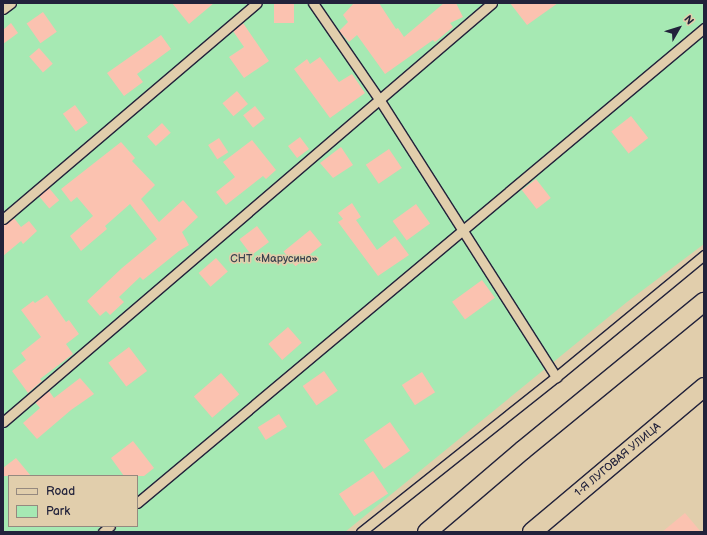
<!DOCTYPE html>
<meta charset="utf-8">
<style>
body{margin:0}
#map{position:relative;width:707px;height:535px;overflow:hidden;background:#e1ceac;font-family:"Balsamiq Sans",sans-serif}
div>[style]{position:absolute}
.green>*{inset:0;background:#a6e9b3}
.building>*{inset:0;background:#fbc2b0;transform-origin:0 0}
.roads{filter:drop-shadow(1px 0 #22223b) drop-shadow(-1px 0 #22223b) drop-shadow(0 1px #22223b) drop-shadow(0 -1px #22223b)}
.lane>*{height:9px;margin:-4.5px;padding:0 4.5px;transform-origin:4.5px;border-radius:4.5px;background:#e1ceac}
.street>*{height:18px;margin:-9px;padding:0 9px;transform-origin:9px;border-radius:9px;background:#e1ceac}
span{translate:-50% -50%;white-space:nowrap;text-align:center;line-height:1.15;-webkit-text-stroke:3.5px #e1ceac;paint-order:stroke}
.park-label{font-size:11px;color:#36404d}
.street-label{font-size:11px;color:#22223b}
.frame{position:absolute;inset:0;border:4px solid #22223b;pointer-events:none}
.legend{position:absolute;left:8px;top:475px;width:130px;height:52px;box-sizing:border-box;background:#e1ceac;border:1px solid #95897f;margin:0;padding:5px 7px;list-style:none;font-size:12px;color:#22223b}
.legend li{display:flex;align-items:center;gap:8px;height:20px}
.legend b{width:20px;border:1px solid #95897f}
.north{position:absolute;left:659px;top:8px;width:40px;height:40px;-webkit-text-stroke:3px #e1ceac;paint-order:stroke;rotate:51deg;font-size:11px;font-weight:700;line-height:16px;text-align:center;color:#22223b}
.north::after{content:'';display:block;margin:auto;width:14px;height:18px;background:#22223b;clip-path:polygon(50% 0,100% 100%,50% 72%,0 100%)}
</style>
<div id="map">
<div class="green">
<div style="clip-path:polygon(evenodd,3px 3px,704px 3px,704px 244px,627px 302px,345px 532px,3px 532px,3px 3px,9px 476px,137px 476px,137px 526px,9px 526px,9px 476px)"></div>
</div>
<div class="building">
<div style="clip-path:polygon(172px 3px,214px 3px,189px 24px)"></div>
<div style="left:274px;top:3px;width:20px;height:20px"></div>
<div style="clip-path:polygon(354px 3px,379px 3px,396px 29px,398px 28px,404px 37px,444px 3px,456px 3px,463px 17px,450px 23px,453px 27px,435px 42px,433px 40px,385px 74px,357px 35px,349px 42px,339px 31px,348px 22px,343px 15px)"></div>
<div style="clip-path:polygon(510px 3px,558px 3px,527px 25px)"></div>
<div style="left:43px;top:12px;width:24px;height:20px;rotate:55deg"></div>
<div style="clip-path:polygon(11px 23px,18px 33px,3px 44px,3px 30px)"></div>
<div style="clip-path:polygon(243px 23px,269px 61px,244px 78px,229px 57px,244px 47px,233px 31px)"></div>
<div style="clip-path:polygon(161px 35px,171px 49px,137px 74px,143px 82px,124px 96px,107px 73px)"></div>
<div style="left:39px;top:48px;width:21px;height:13px;rotate:49deg"></div>
<div style="clip-path:polygon(320px 57px,339px 82px,352px 74px,365px 93px,330px 118px,294px 69px,307px 59px,310px 64px)"></div>
<div style="left:237px;top:91px;width:17px;height:19px;rotate:50deg"></div>
<div style="left:75px;top:105px;width:22px;height:15px;rotate:54deg"></div>
<div style="left:255px;top:106px;width:16px;height:15px;rotate:52deg"></div>
<div style="left:631px;top:116px;width:28px;height:25px;rotate:52deg"></div>
<div style="left:162px;top:123px;width:13px;height:20px;rotate:48deg"></div>
<div style="left:300px;top:137px;width:15px;height:15px;rotate:53deg"></div>
<div style="left:219px;top:138px;width:17px;height:13px;rotate:57deg"></div>
<div style="clip-path:polygon(252px 140px,276px 170px,266px 179px,263px 176px,226px 205px,216px 192px,235px 177px,223px 162px)"></div>
<div style="clip-path:polygon(121px 142px,135px 158px,132px 161px,155px 185px,141px 199px,159px 222px,183px 200px,198px 217px,182px 232px,189px 245px,179px 251px,143px 280px,140px 277px,119px 297px,124px 302px,110px 315px,106px 311px,100px 316px,87px 301px,122px 268px,157px 239px,130px 204px,105px 226px,107px 229px,81px 251px,70px 236px,93px 216px,77px 197px,71px 202px,61px 189px)"></div>
<div style="clip-path:polygon(341px 147px,353px 165px,333px 178px,320px 163px)"></div>
<div style="left:389px;top:149px;width:23px;height:28px;rotate:56deg"></div>
<div style="left:536px;top:179px;width:24px;height:18px;rotate:52deg"></div>
<div style="left:49px;top:188px;width:16px;height:13px;rotate:50deg"></div>
<div style="clip-path:polygon(352px 203px,361px 217px,356px 220px,377px 250px,395px 236px,409px 255px,378px 276px,338px 222px,343px 219px,338px 213px)"></div>
<div style="left:416px;top:204px;width:24px;height:29px;rotate:54deg"></div>
<div style="clip-path:polygon(14px 218px,21px 227px,29px 221px,37px 231px,23px 244px,21px 241px,3px 256px,3px 225px)"></div>
<div style="left:257px;top:226px;width:20px;height:22px;rotate:53deg"></div>
<div style="left:310px;top:230px;width:19px;height:34px;rotate:51deg"></div>
<div style="left:216px;top:258px;width:18px;height:23px;rotate:49deg"></div>
<div style="left:482px;top:280px;width:22px;height:37px;rotate:54deg"></div>
<div style="clip-path:polygon(47px 295px,66px 322px,69px 320px,79px 334px,66px 344px,73px 354px,40px 379px,42px 381px,28px 393px,12px 371px,26px 360px,21px 353px,41px 337px,21px 310px,33px 301px,35px 303px)"></div>
<div style="left:288px;top:327px;width:21px;height:26px;rotate:49deg"></div>
<div style="left:129px;top:347px;width:30px;height:26px;rotate:53deg"></div>
<div style="left:324px;top:371px;width:24px;height:26px;rotate:55deg"></div>
<div style="left:422px;top:372px;width:24px;height:24px;rotate:57deg"></div>
<div style="left:221px;top:373px;width:28px;height:36px;rotate:49deg"></div>
<div style="clip-path:polygon(80px 378px,94px 394px,71px 410px,37px 439px,23px 423px,40px 408px,35px 402px,49px 391px,54px 398px)"></div>
<div style="left:279px;top:414px;width:15px;height:25px;rotate:58deg"></div>
<div style="left:390px;top:422px;width:35px;height:32px;rotate:55deg"></div>
<div style="clip-path:polygon(133px 441px,154px 468px,144px 476px,124px 476px,111px 458px)"></div>
<div style="clip-path:polygon(16px 458px,31px 476px,3px 476px,3px 468px)"></div>
<div style="left:373px;top:471px;width:27px;height:41px;rotate:56deg"></div>
<div style="clip-path:polygon(685px 513px,701px 532px,662px 532px)"></div>
</div>
<div class="roads">
<div class="lane">
<div style="left:313px;top:3px;width:116px;rotate:55.5deg"></div>
<div style="left:379px;top:99px;width:330px;rotate:57.5deg"></div>
<div style="left:3px;top:9px;width:10px;rotate:-37deg"></div>
<div style="left:3px;top:219px;width:333px;rotate:-40.4deg"></div>
<div style="left:3px;top:422px;width:644px;rotate:-40.59deg"></div>
<div style="left:137px;top:503px;width:740px;rotate:-39.95deg"></div>
<div style="left:103px;top:532px;width:9px;rotate:-41deg"></div>
<div style="left:361px;top:532px;width:249px;rotate:-38.5deg"></div>
<div style="left:556px;top:377px;width:192px;rotate:-39.5deg"></div>
</div>
<div class="street">
<div style="left:427px;top:532px;width:126px;rotate:-40.5deg"></div>
<div style="left:523px;top:450px;width:234px;rotate:-39.3deg"></div>
<div style="left:532px;top:532px;width:225px;rotate:-40.1deg"></div>
</div>
</div>
<div class="park-label">
<span style="left:274px;top:259px">СНТ «Марусино»</span>
</div>
<div class="street-label">
<span style="left:618px;top:460px;rotate:-40deg">1-Я ЛУГОВАЯ УЛИЦА</span>
</div>
<div class="frame"></div>
<ul class="legend">
<li><b style="height:5px;background:#e1ceac"></b>Road</li>
<li><b style="height:11px;background:#a6e9b3"></b>Park</li>
</ul>
<div class="north">N</div>
</div>
